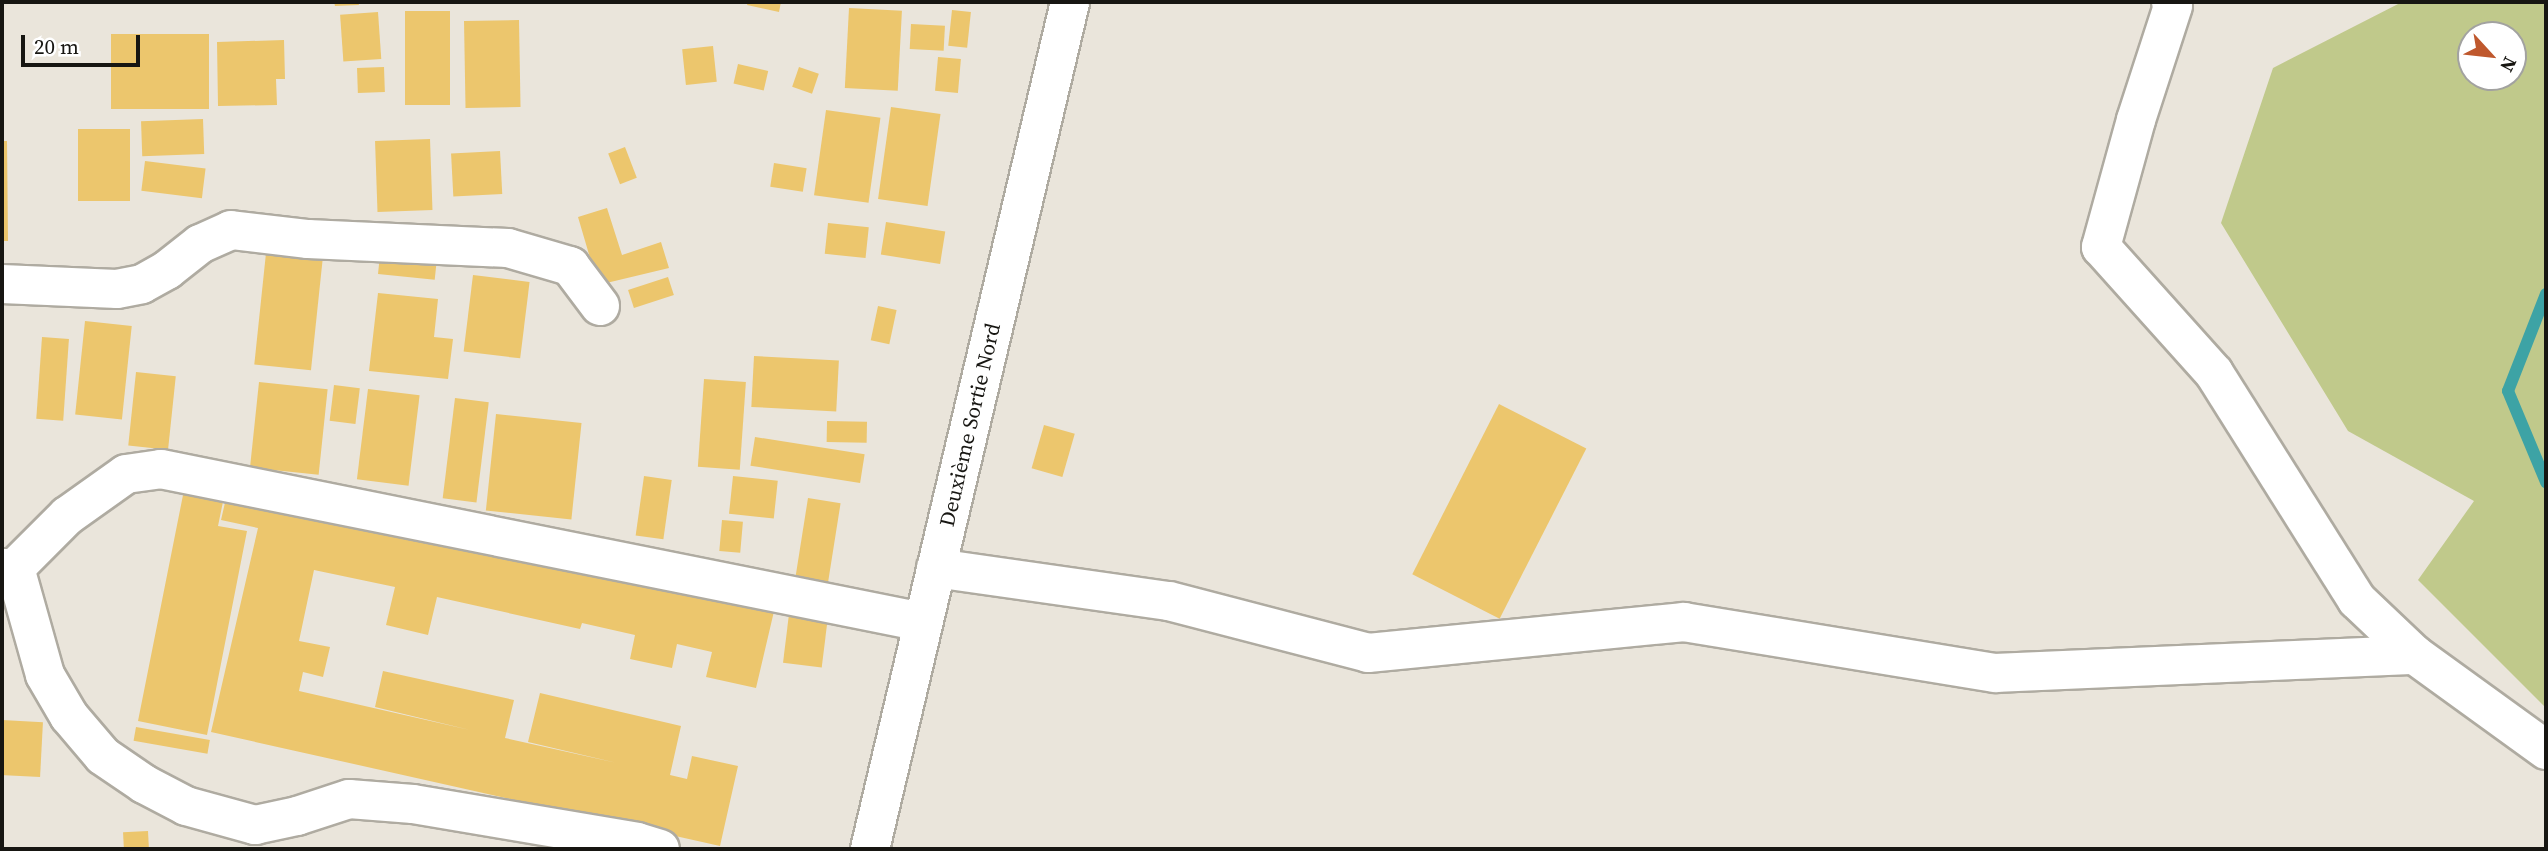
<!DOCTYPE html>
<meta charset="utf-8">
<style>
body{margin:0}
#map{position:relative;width:2548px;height:851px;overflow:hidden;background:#eae5db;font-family:"Source Serif 4",serif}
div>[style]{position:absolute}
.green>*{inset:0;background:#c0c98b}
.stream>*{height:12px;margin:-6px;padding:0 6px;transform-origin:6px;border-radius:6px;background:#3da3a5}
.building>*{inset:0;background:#ecc66d;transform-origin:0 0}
.roads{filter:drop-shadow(2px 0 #afaba1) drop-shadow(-2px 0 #afaba1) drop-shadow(0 2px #afaba1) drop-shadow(0 -2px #afaba1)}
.minor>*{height:38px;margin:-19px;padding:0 19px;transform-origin:19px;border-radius:19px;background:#fff}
.primary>*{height:38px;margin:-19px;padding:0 19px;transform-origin:19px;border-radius:19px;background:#fff}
span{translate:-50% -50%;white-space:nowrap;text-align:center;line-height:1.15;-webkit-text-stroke:7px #fff;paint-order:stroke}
.street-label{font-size:21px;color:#171612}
.frame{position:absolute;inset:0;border:4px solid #171612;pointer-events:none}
.north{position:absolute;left:2457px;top:21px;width:70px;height:70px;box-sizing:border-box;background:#fff;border:2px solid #a2a2a0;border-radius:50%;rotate:117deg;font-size:19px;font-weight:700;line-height:28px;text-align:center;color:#171612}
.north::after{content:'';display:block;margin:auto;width:24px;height:32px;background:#bf582d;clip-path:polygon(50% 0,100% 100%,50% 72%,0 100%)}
.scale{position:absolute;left:21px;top:35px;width:119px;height:32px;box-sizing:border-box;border:4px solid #171612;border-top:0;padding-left:9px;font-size:21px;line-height:24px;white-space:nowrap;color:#171612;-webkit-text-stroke:5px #fff;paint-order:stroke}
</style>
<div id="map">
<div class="green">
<div style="clip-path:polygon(evenodd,2402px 2px,2546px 2px,2546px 708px,2418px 580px,2474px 501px,2348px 431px,2221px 223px,2273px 68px,2402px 2px,2471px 35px,2513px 35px,2513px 77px,2471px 77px,2471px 35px)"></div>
</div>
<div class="stream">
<div style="left:2546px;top:294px;width:104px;rotate:111.4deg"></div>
<div style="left:2508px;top:391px;width:99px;rotate:67.3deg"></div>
</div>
<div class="building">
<div style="clip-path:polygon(334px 2px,358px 2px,359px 5px,335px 6px)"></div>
<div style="clip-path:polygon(748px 2px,781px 2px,779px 12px,747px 5px)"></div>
<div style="left:849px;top:8px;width:53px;height:80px;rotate:3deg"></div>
<div style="left:952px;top:10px;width:19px;height:36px;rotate:6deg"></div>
<div style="left:450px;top:11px;width:94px;height:45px;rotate:90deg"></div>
<div style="left:378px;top:12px;width:47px;height:38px;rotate:86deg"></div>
<div style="left:519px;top:20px;width:87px;height:55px;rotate:89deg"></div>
<div style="left:911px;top:24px;width:34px;height:25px;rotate:3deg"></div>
<div style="left:209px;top:34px;width:75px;height:98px;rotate:90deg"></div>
<div style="clip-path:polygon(284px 40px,285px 79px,276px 79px,277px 105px,218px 106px,217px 42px)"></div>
<div style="left:713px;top:46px;width:36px;height:31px;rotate:84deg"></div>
<div style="left:938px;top:57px;width:23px;height:34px;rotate:5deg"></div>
<div style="left:738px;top:64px;width:31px;height:20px;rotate:13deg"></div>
<div style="left:384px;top:67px;width:25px;height:27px;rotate:88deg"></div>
<div style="left:799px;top:67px;width:21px;height:21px;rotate:19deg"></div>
<div style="left:891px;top:107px;width:50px;height:93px;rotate:8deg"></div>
<div style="left:826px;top:110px;width:55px;height:86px;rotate:8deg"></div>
<div style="left:203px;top:119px;width:35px;height:62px;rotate:88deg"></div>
<div style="left:78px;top:129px;width:52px;height:72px"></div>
<div style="left:430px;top:139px;width:71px;height:55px;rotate:88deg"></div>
<div style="clip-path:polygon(2px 141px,7px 141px,8px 241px,2px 241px)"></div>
<div style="left:625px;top:147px;width:33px;height:18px;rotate:69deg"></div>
<div style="left:500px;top:151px;width:43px;height:49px;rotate:87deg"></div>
<div style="left:145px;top:161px;width:61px;height:30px;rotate:7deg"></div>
<div style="left:774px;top:163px;width:33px;height:24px;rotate:9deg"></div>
<div style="clip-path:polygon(607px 208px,622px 255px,661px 242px,669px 268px,598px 285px,578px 217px)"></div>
<div style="left:886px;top:222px;width:60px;height:33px;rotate:9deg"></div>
<div style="left:828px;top:223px;width:41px;height:31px;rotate:6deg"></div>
<div style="left:266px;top:253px;width:57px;height:112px;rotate:6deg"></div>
<div style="left:380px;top:255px;width:57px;height:19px;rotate:6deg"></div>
<div style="left:473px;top:275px;width:57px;height:77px;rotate:7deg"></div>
<div style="left:668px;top:277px;width:19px;height:42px;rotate:72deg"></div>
<div style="clip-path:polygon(378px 293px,438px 299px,434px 337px,453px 339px,448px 379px,369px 371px)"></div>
<div style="left:878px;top:306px;width:19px;height:35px;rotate:12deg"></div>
<div style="left:85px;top:321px;width:47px;height:94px;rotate:6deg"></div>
<div style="left:42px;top:337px;width:27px;height:82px;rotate:4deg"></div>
<div style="left:754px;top:356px;width:85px;height:51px;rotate:3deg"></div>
<div style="left:136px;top:372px;width:40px;height:74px;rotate:6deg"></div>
<div style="left:704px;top:379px;width:42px;height:88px;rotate:4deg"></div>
<div style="left:259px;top:382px;width:69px;height:86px;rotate:6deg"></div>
<div style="left:334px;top:385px;width:26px;height:36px;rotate:7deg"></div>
<div style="left:368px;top:389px;width:52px;height:91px;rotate:7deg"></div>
<div style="left:455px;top:398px;width:34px;height:101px;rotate:7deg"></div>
<div style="left:1499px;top:404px;width:98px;height:191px;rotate:27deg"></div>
<div style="left:496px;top:414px;width:86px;height:97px;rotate:6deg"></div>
<div style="left:827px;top:421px;width:40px;height:21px;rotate:1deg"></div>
<div style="left:1044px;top:425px;width:32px;height:45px;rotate:16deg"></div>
<div style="left:755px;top:437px;width:111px;height:29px;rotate:9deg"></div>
<div style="left:644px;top:476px;width:28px;height:60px;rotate:8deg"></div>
<div style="left:733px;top:476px;width:45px;height:38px;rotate:6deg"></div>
<div style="clip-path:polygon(185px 485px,225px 492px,218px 526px,247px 531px,207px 735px,138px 721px)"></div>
<div style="clip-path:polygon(227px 494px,775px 607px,756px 688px,706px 677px,712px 652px,677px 644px,672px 668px,630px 659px,635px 635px,582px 623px,580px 629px,437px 597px,428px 635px,386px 625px,395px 587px,314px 570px,299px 641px,330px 647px,323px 677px,303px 672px,299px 691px,470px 730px,375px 707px,383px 671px,514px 700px,505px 738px,617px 763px,528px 742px,540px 693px,681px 726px,670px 775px,687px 779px,692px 756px,738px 766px,720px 846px,211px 732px,258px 528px,221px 520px)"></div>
<div style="left:808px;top:498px;width:33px;height:88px;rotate:9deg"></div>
<div style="left:722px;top:520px;width:21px;height:31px;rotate:5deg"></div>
<div style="left:789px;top:614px;width:39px;height:49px;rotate:7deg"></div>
<div style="left:2px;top:720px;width:41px;height:55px;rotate:3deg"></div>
<div style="left:136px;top:727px;width:75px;height:14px;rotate:10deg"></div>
<div style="left:148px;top:831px;width:18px;height:25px;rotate:87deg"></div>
</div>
<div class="roads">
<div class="minor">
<div style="left:2171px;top:2px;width:4px;rotate:63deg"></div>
<div style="left:2173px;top:6px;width:120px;rotate:108deg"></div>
<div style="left:2136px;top:120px;width:132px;rotate:105.4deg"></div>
<div style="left:2101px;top:247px;width:169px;rotate:48.1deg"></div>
<div style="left:2214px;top:373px;width:268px;rotate:57.8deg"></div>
<div style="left:2357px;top:600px;width:80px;rotate:43.5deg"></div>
<div style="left:2415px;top:655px;width:162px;rotate:35.9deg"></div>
<div style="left:2px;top:284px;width:115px;rotate:2.5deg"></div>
<div style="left:117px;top:289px;width:25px;rotate:-11deg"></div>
<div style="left:142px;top:284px;width:29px;rotate:-29deg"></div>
<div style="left:167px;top:270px;width:42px;rotate:-38.2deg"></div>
<div style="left:200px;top:244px;width:34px;rotate:-24deg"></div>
<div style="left:231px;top:230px;width:78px;rotate:6.7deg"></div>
<div style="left:308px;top:239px;width:200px;rotate:2.6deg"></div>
<div style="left:508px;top:248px;width:65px;rotate:16.2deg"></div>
<div style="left:570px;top:266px;width:50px;rotate:53.1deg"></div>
<div style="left:2px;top:568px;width:13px"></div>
<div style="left:15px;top:568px;width:74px;rotate:-45deg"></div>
<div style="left:67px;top:516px;width:72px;rotate:-35.4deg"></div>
<div style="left:126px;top:474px;width:35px;rotate:-8deg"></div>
<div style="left:161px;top:469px;width:776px;rotate:11.37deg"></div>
<div style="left:15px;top:568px;width:111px;rotate:74.3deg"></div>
<div style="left:45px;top:675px;width:48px;rotate:59.7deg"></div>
<div style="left:69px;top:716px;width:52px;rotate:49.6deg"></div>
<div style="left:103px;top:756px;width:50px;rotate:34.3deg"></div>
<div style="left:144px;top:784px;width:47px;rotate:27.6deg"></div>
<div style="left:186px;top:806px;width:72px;rotate:15.4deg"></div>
<div style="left:255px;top:825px;width:43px;rotate:-12.1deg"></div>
<div style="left:297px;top:816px;width:55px;rotate:-18.1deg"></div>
<div style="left:349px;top:799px;width:64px;rotate:4.5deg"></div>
<div style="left:413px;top:804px;width:227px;rotate:9.6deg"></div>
<div style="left:637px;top:842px;width:24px;rotate:17deg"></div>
<div style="left:936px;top:568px;width:235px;rotate:8.1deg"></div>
<div style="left:1169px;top:601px;width:206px;rotate:14.6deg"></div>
<div style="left:1368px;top:653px;width:318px;rotate:-5.6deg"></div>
<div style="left:1684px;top:622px;width:316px;rotate:9.3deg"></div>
<div style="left:1996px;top:673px;width:419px;rotate:-2.5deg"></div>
</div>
<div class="primary">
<div style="left:870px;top:849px;width:870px;rotate:-76.71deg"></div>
</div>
</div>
<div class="street-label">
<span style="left:970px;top:425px;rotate:-77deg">Deuxième Sortie Nord</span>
</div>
<div class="frame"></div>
<div class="north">N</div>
<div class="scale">20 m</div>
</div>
